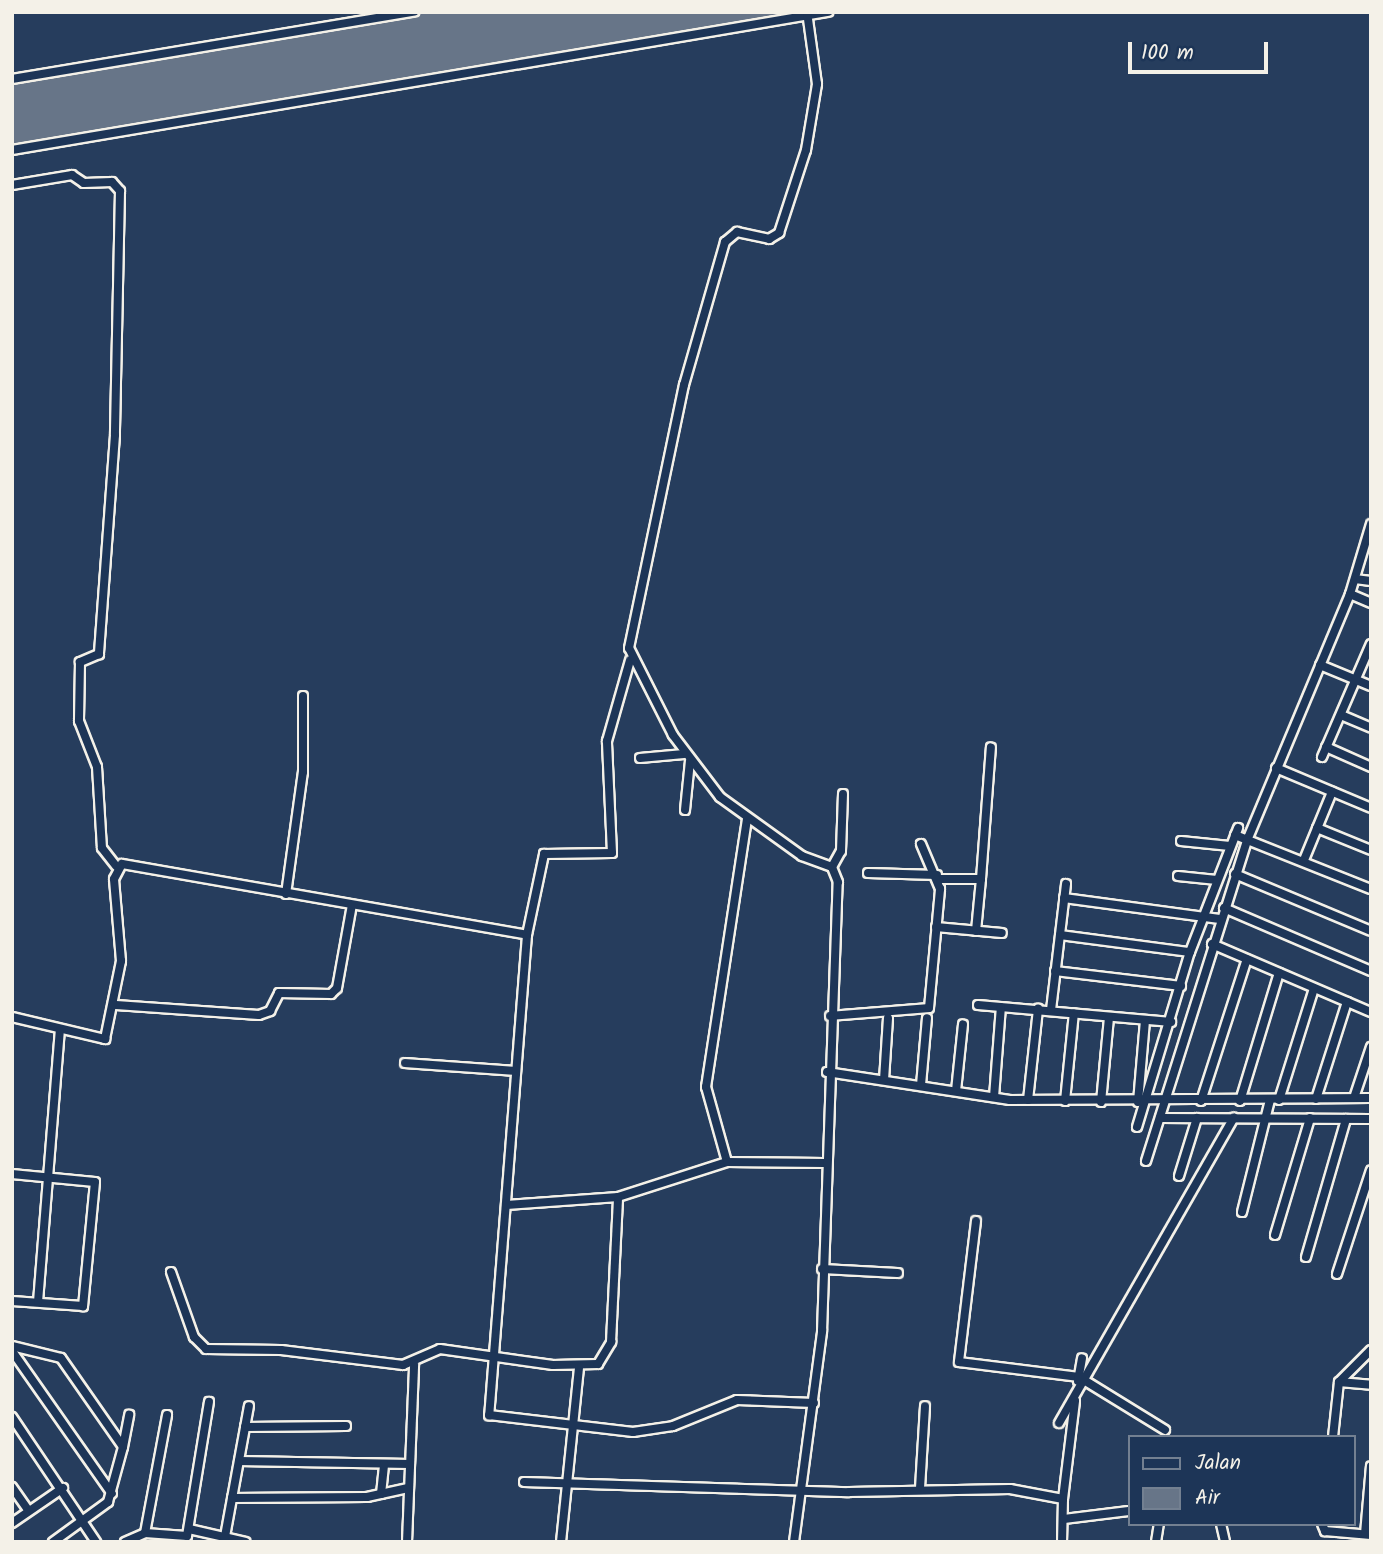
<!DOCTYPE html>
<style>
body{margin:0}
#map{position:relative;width:1383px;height:1554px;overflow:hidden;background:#263d5d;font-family:Kalam,sans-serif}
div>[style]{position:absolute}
.water>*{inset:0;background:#677588}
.roads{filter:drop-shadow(2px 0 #f4f1e8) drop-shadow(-2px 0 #f4f1e8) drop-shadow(0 2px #f4f1e8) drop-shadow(0 -2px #f4f1e8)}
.minor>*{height:8px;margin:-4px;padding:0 4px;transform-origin:4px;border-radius:4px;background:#1d3557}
span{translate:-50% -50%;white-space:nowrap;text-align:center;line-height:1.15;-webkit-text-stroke:5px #1d3557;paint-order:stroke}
.frame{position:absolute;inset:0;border:14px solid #f4f1e8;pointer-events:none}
.legend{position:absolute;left:1128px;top:1435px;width:228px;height:91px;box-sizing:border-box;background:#1d3557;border:2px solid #738091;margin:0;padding:9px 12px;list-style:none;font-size:21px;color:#f4f1e8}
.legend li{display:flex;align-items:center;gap:14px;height:35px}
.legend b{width:35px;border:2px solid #738091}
.scale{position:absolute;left:1128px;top:42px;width:140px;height:32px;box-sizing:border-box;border:4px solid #f4f1e8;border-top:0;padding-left:9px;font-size:21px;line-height:24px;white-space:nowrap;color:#f4f1e8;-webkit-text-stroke:5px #1d3557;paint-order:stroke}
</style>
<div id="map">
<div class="water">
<div style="clip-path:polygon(385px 12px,834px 12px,12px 148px,12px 79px)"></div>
</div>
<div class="roads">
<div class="minor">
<div style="left:12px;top:79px;width:408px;rotate:-9.5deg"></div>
<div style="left:12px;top:150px;width:828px;rotate:-9.6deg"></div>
<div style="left:12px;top:185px;width:61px;rotate:-9.5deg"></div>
<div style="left:72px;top:175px;width:14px;rotate:34deg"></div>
<div style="left:84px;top:183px;width:28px;rotate:-2deg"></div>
<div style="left:112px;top:182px;width:12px;rotate:48deg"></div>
<div style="left:120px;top:191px;width:244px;rotate:91.2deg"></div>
<div style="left:115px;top:435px;width:220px;rotate:94.2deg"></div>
<div style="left:99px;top:654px;width:21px;rotate:157deg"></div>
<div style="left:80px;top:662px;width:59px;rotate:91deg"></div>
<div style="left:79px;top:721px;width:49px;rotate:68.6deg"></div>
<div style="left:97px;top:767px;width:81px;rotate:86.5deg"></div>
<div style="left:102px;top:848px;width:23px;rotate:52deg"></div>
<div style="left:1355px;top:579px;width:16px;rotate:7deg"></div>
<div style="left:1350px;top:594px;width:23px;rotate:23deg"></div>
<div style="left:1320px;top:665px;width:55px;rotate:22.4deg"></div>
<div style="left:1341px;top:715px;width:33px;rotate:23deg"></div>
<div style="left:1326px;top:747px;width:49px;rotate:24deg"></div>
<div style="left:1322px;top:757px;width:123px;rotate:-66.6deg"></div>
<div style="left:640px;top:758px;width:44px;rotate:-5.2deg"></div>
<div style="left:1276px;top:768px;width:103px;rotate:22.8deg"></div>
<div style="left:685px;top:810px;width:49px;rotate:-84.2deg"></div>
<div style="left:1317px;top:828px;width:58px;rotate:22.2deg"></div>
<div style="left:1235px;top:835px;width:146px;rotate:21.7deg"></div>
<div style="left:1181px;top:841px;width:49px;rotate:5.8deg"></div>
<div style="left:1304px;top:860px;width:74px;rotate:-67.6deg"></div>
<div style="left:832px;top:867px;width:18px;rotate:-61deg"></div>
<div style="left:841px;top:851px;width:57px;rotate:-88deg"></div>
<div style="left:868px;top:873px;width:69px;rotate:1.7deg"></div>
<div style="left:1235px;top:874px;width:147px;rotate:22.7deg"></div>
<div style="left:1178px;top:876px;width:39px;rotate:6deg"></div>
<div style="left:938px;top:879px;width:43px"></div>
<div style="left:981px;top:879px;width:132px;rotate:-85.7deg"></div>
<div style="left:286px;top:894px;width:123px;rotate:-82.1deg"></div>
<div style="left:303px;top:772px;width:76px;rotate:-90deg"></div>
<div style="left:1064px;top:898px;width:157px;rotate:7.7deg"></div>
<div style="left:1224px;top:908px;width:160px;rotate:23.2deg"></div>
<div style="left:936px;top:927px;width:66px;rotate:5.2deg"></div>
<div style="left:976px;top:931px;width:52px;rotate:-84.5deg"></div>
<div style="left:527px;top:935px;width:83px;rotate:-78.1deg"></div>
<div style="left:544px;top:854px;width:68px;rotate:-0.8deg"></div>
<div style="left:612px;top:853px;width:112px;rotate:-92.6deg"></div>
<div style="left:607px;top:741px;width:84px;rotate:-74.1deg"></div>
<div style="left:1060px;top:935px;width:131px;rotate:7.5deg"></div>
<div style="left:1212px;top:944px;width:173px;rotate:23.2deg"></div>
<div style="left:1055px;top:971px;width:127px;rotate:6.8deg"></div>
<div style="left:116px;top:1005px;width:143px;rotate:4deg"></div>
<div style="left:259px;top:1015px;width:12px;rotate:-20deg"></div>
<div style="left:270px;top:1011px;width:20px;rotate:-63deg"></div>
<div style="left:279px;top:993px;width:52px;rotate:1.1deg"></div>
<div style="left:331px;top:994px;width:8px;rotate:-45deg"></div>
<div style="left:337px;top:988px;width:84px;rotate:-79.8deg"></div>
<div style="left:978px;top:1005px;width:194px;rotate:5deg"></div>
<div style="left:1051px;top:1010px;width:127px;rotate:-83.2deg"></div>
<div style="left:830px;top:1016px;width:99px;rotate:-4.6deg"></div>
<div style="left:929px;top:1008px;width:120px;rotate:-84.7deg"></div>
<div style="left:940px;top:889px;width:49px;rotate:-112.9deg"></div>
<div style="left:12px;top:1017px;width:96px;rotate:13.3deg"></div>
<div style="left:105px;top:1039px;width:80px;rotate:-78.4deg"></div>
<div style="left:121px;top:961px;width:82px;rotate:-94.9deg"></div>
<div style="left:114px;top:879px;width:17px;rotate:-62deg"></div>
<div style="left:122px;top:864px;width:411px;rotate:9.9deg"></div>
<div style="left:527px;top:935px;width:482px;rotate:94.5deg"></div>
<div style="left:489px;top:1415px;width:145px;rotate:6.7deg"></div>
<div style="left:633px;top:1432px;width:40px;rotate:-8.5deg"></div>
<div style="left:673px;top:1426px;width:69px;rotate:-22.1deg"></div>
<div style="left:737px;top:1400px;width:77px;rotate:2.2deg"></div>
<div style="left:405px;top:1063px;width:111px;rotate:4.1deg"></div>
<div style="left:827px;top:1072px;width:185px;rotate:8.7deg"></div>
<div style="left:1010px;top:1100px;width:361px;rotate:-0.3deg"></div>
<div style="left:884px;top:1080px;width:62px;rotate:-86.3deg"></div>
<div style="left:921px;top:1085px;width:67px;rotate:-84.9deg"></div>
<div style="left:956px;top:1091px;width:67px;rotate:-84deg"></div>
<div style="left:994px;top:1097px;width:90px;rotate:-85.6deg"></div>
<div style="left:1354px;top:1098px;width:54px;rotate:-71.6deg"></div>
<div style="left:1316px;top:1099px;width:102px;rotate:-72.3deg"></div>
<div style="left:1028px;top:1100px;width:92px;rotate:-83.7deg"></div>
<div style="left:1279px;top:1100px;width:117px;rotate:-72.6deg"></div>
<div style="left:1065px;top:1101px;width:88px;rotate:-84.2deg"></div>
<div style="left:1201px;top:1101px;width:149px;rotate:-72.1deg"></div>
<div style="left:1240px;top:1101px;width:134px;rotate:-73.1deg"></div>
<div style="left:1101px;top:1102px;width:85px;rotate:-84.6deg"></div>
<div style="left:1138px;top:1102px;width:81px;rotate:-85.1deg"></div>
<div style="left:1160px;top:1118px;width:211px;rotate:0.3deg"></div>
<div style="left:1137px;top:1127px;width:183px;rotate:-73.2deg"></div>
<div style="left:1190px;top:952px;width:133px;rotate:-68.8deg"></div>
<div style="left:1146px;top:1161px;width:339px;rotate:-72.5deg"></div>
<div style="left:1248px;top:838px;width:264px;rotate:-67.3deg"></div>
<div style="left:1350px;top:594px;width:73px;rotate:-73.3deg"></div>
<div style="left:727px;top:1162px;width:78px;rotate:-105.6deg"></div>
<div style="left:706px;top:1087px;width:272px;rotate:-81.3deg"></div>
<div style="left:12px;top:1174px;width:83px;rotate:5.5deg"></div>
<div style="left:95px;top:1182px;width:125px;rotate:95.5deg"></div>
<div style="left:83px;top:1306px;width:71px;rotate:-176deg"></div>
<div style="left:1179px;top:1176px;width:61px;rotate:-72.8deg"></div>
<div style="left:507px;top:1205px;width:111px;rotate:-4.1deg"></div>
<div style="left:1242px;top:1212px;width:115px;rotate:-76deg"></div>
<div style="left:976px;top:1221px;width:142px;rotate:96.9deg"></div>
<div style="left:959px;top:1362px;width:121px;rotate:7.1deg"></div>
<div style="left:1079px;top:1377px;width:101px;rotate:31.6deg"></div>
<div style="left:1275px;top:1235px;width:122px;rotate:-73.3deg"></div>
<div style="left:1306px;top:1257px;width:144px;rotate:-73.8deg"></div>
<div style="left:822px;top:1269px;width:76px;rotate:3deg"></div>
<div style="left:171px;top:1272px;width:69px;rotate:70.5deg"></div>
<div style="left:194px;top:1337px;width:17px;rotate:45deg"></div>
<div style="left:206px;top:1349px;width:75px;rotate:0.8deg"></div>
<div style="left:281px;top:1350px;width:123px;rotate:7deg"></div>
<div style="left:403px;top:1365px;width:40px;rotate:-23.4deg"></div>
<div style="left:440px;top:1349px;width:114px;rotate:8.1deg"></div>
<div style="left:553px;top:1365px;width:45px;rotate:-1.3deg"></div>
<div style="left:598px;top:1364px;width:26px;rotate:-59deg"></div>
<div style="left:611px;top:1342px;width:145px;rotate:-87.2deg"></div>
<div style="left:618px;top:1197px;width:114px;rotate:-17.8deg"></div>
<div style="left:727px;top:1162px;width:97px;rotate:0.6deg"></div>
<div style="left:1337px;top:1274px;width:109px;rotate:-71.9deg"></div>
<div style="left:38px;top:1302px;width:272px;rotate:-85.4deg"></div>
<div style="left:12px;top:1346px;width:50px;rotate:13.8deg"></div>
<div style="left:61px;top:1358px;width:108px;rotate:55.1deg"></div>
<div style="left:123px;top:1447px;width:57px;rotate:105.3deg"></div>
<div style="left:108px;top:1502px;width:68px;rotate:144deg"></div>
<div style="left:12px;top:1351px;width:174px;rotate:55deg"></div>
<div style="left:1078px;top:1381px;width:23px;rotate:-80deg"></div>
<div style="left:1339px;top:1382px;width:45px;rotate:-45deg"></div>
<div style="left:12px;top:1417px;width:151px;rotate:56.1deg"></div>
<div style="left:1059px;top:1423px;width:352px;rotate:-60.2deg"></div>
<div style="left:245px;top:1427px;width:101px;rotate:-0.6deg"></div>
<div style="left:1333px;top:1437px;width:55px;rotate:-83.8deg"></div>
<div style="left:1339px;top:1382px;width:32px;rotate:5deg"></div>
<div style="left:123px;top:1447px;width:33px;rotate:-79deg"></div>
<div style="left:239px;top:1461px;width:171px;rotate:1deg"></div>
<div style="left:524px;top:1482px;width:325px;rotate:1.8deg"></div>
<div style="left:849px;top:1492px;width:161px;rotate:-1.1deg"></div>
<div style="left:1010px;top:1489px;width:54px;rotate:10.7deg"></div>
<div style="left:1063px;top:1499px;width:43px;rotate:91.3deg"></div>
<div style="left:12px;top:1487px;width:29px;rotate:55deg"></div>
<div style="left:920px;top:1488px;width:82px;rotate:-86.5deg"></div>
<div style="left:381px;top:1494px;width:30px;rotate:-84deg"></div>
<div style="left:232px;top:1498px;width:135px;rotate:-0.4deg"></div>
<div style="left:367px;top:1497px;width:42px;rotate:-12.4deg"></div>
<div style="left:1063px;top:1499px;width:99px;rotate:-83deg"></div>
<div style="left:1064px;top:1519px;width:65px;rotate:-7deg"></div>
<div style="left:12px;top:1523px;width:62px;rotate:-34.5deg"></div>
<div style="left:1221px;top:1524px;width:18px;rotate:77deg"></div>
<div style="left:1322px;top:1524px;width:8px;rotate:67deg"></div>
<div style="left:1325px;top:1531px;width:46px;rotate:5deg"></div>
<div style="left:189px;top:1529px;width:58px;rotate:12.8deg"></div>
<div style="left:145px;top:1533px;width:120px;rotate:-79.4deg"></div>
<div style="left:1365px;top:1534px;width:68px;rotate:-85deg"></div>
<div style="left:125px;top:1542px;width:22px;rotate:-24deg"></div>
<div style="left:145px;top:1533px;width:42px;rotate:4.1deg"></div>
<div style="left:187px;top:1536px;width:136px;rotate:-80.7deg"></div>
<div style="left:224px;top:1542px;width:138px;rotate:-79.6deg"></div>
<div style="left:407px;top:1542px;width:178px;rotate:-87.7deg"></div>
<div style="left:561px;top:1542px;width:176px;rotate:-84.1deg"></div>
<div style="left:794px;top:1542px;width:213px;rotate:-82.4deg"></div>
<div style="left:822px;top:1331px;width:449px;rotate:-88deg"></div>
<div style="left:838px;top:882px;width:16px;rotate:-112deg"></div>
<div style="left:832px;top:867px;width:32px;rotate:-160deg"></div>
<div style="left:802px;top:856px;width:101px;rotate:-144.3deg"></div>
<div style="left:720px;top:797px;width:78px;rotate:-127.2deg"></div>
<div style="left:673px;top:735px;width:97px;rotate:-116.8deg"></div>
<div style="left:629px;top:648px;width:269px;rotate:-78.2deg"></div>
<div style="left:684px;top:385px;width:149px;rotate:-74deg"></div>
<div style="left:725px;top:242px;width:16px;rotate:-40deg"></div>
<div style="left:737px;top:232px;width:33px;rotate:12deg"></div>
<div style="left:769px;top:239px;width:12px;rotate:-31deg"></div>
<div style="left:779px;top:233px;width:87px;rotate:-72deg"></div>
<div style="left:806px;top:150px;width:67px;rotate:-80.5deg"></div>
<div style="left:817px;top:84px;width:73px;rotate:-97.9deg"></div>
<div style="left:1156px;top:1542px;width:18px;rotate:-81deg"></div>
</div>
</div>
<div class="frame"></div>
<ul class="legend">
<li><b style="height:9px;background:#1d3557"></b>Jalan</li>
<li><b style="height:19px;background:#677588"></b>Air</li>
</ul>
<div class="scale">100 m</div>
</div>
